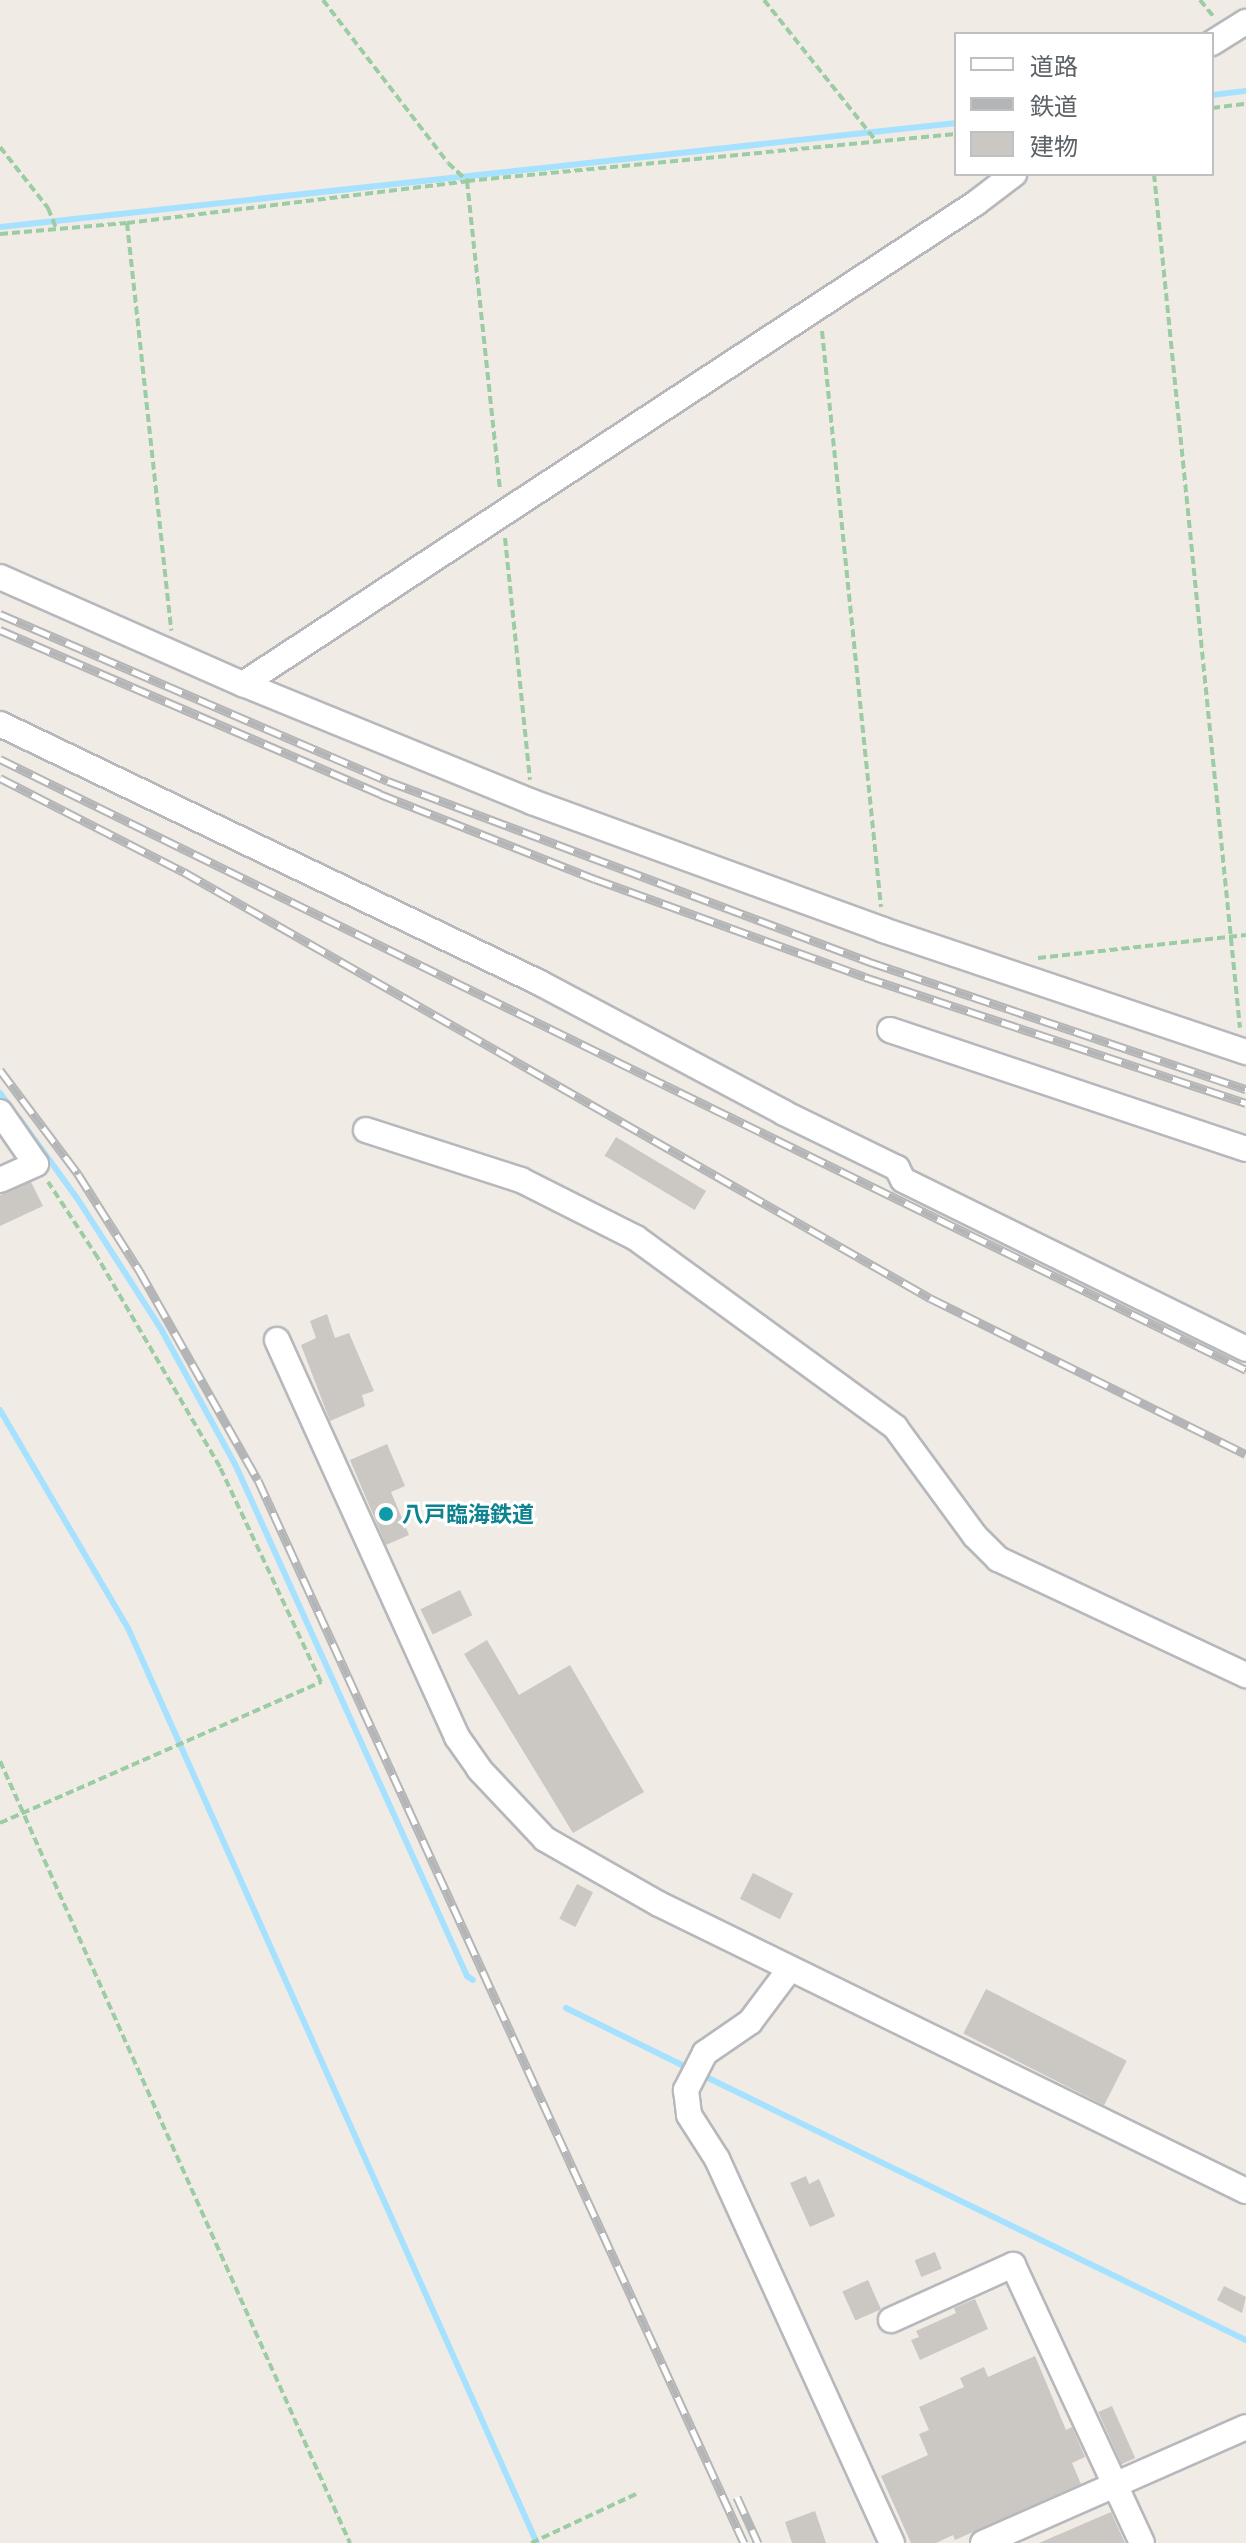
<!DOCTYPE html>
<meta charset="utf-8">
<style>
body{margin:0}
#map{position:relative;width:1246px;height:2543px;overflow:hidden;background:#f0ece5;font-family:Ubuntu,"Noto Sans JP",sans-serif}
div>[style]{position:absolute}
.stream>*{height:6px;margin:-3px;padding:0 3px;transform-origin:3px;border-radius:3px;background:#a6e1ff}
.building>*{inset:0;background:#cbc7c2;transform-origin:0 0}
.path>*{height:4px;margin-top:-2px;transform-origin:0;background:repeating-linear-gradient(90deg,#9bcca4 0 8px,transparent 0 12px)}
.roads{filter:drop-shadow(2px 0 #b6b8bc) drop-shadow(-2px 0 #b6b8bc) drop-shadow(0 2px #b6b8bc) drop-shadow(0 -2px #b6b8bc)}
.minor>*{height:24px;margin:-12px;padding:0 12px;transform-origin:12px;border-radius:12px;background:#fff}
.rail>*{height:9px;margin-top:-4.5px;transform-origin:0;background:repeating-linear-gradient(90deg,#fff 0 18px,#b4b5b6 0 36px);box-sizing:border-box;border-block:2px solid #b4b5b6}
.dots>*{width:22px;height:22px;translate:-50% -50%;box-sizing:border-box;border:4px solid #fff;border-radius:50%}
span{translate:-50% -50%;white-space:nowrap;text-align:center;line-height:1.15;-webkit-text-stroke:6px #fff;paint-order:stroke}
.culture-label{font-size:22px;color:#0d838f;font-weight:700}
.left{translate:0 -50%;text-align:left}
.legend{position:absolute;left:954px;top:32px;width:260px;height:144px;box-sizing:border-box;background:#fff;border:2px solid #bec0c2;margin:0;padding:10px 14px;list-style:none;font-size:24px;color:#5d6266}
.legend li{display:flex;align-items:center;gap:16px;height:40px}
.legend b{width:40px;border:2px solid #bec0c2}
</style>
<div id="map">
<div class="stream">
<div style="left:1212px;top:95px;width:34px;rotate:-7deg"></div>
<div style="left:0;top:227px;width:962px;rotate:-6.21deg"></div>
<div style="left:0;top:1093px;width:20px;rotate:53deg"></div>
<div style="left:19px;top:1118px;width:99px;rotate:54.1deg"></div>
<div style="left:77px;top:1198px;width:156px;rotate:57.3deg"></div>
<div style="left:161px;top:1329px;width:154px;rotate:61.3deg"></div>
<div style="left:235px;top:1464px;width:562px;rotate:65.62deg"></div>
<div style="left:467px;top:1976px;width:7px;rotate:34deg"></div>
<div style="left:0;top:1410px;width:253px;rotate:59.6deg"></div>
<div style="left:128px;top:1628px;width:1002px;rotate:65.92deg"></div>
<div style="left:566px;top:2008px;width:140px;rotate:26.2deg"></div>
<div style="left:702px;top:2075px;width:605px;rotate:25.97deg"></div>
</div>
<div class="building">
<div style="left:616px;top:1137px;width:105px;height:22px;rotate:31deg"></div>
<div style="clip-path:polygon(31px 1182px,43px 1206px,0 1226px,0 1195px)"></div>
<div style="clip-path:polygon(327px 1314px,335px 1338px,349px 1333px,374px 1391px,362px 1395px,365px 1406px,330px 1421px,301px 1345px,316px 1338px,310px 1321px)"></div>
<div style="clip-path:polygon(387px 1444px,405px 1486px,391px 1492px,409px 1535px,386px 1545px,350px 1460px)"></div>
<div style="left:460px;top:1590px;width:28px;height:44px;rotate:64deg"></div>
<div style="clip-path:polygon(487px 1640px,519px 1695px,570px 1665px,644px 1792px,573px 1833px,464px 1654px)"></div>
<div style="left:753px;top:1873px;width:45px;height:29px;rotate:27deg"></div>
<div style="left:577px;top:1884px;width:18px;height:39px;rotate:27deg"></div>
<div style="left:986px;top:1989px;width:158px;height:50px;rotate:27deg"></div>
<div style="clip-path:polygon(806px 2176px,809px 2184px,819px 2179px,835px 2216px,810px 2227px,790px 2183px)"></div>
<div style="left:935px;top:2252px;width:18px;height:22px;rotate:68deg"></div>
<div style="left:868px;top:2280px;width:32px;height:28px;rotate:66deg"></div>
<div style="clip-path:polygon(1224px 2286px,1246px 2297px,1242px 2313px,1217px 2300px)"></div>
<div style="clip-path:polygon(975px 2299px,988px 2329px,920px 2360px,911px 2340px,919px 2337px,916px 2331px,956px 2313px,954px 2308px)"></div>
<div style="clip-path:polygon(1035px 2356px,1066px 2430px,1072px 2427px,1085px 2457px,1072px 2463px,1081px 2484px,955px 2540px,953px 2535px,936px 2543px,911px 2543px,881px 2476px,928px 2455px,919px 2434px,929px 2430px,919px 2407px,964px 2387px,960px 2378px,984px 2367px,988px 2377px)"></div>
<div style="left:1112px;top:2406px;width:57px;height:15px;rotate:66deg"></div>
<div style="clip-path:polygon(815px 2511px,826px 2543px,792px 2543px,785px 2522px)"></div>
<div style="clip-path:polygon(1111px 2512px,1125px 2543px,1039px 2543px)"></div>
</div>
<div class="path">
<div style="left:323px;top:0;width:205px;rotate:52.5deg"></div>
<div style="left:448px;top:163px;width:26px;rotate:43deg"></div>
<div style="left:467px;top:181px;width:310px;rotate:83.9deg"></div>
<div style="left:764px;top:0;width:181px;rotate:51.5deg"></div>
<div style="left:1200px;top:0;width:22px;rotate:51deg"></div>
<div style="left:1212px;top:108px;width:34px;rotate:-7deg"></div>
<div style="left:0;top:147px;width:78px;rotate:51.8deg"></div>
<div style="left:48px;top:208px;width:22px;rotate:68deg"></div>
<div style="left:1154px;top:174px;width:858px;rotate:84.25deg"></div>
<div style="left:127px;top:223px;width:410px;rotate:83.8deg"></div>
<div style="left:0;top:234px;width:127px;rotate:-5deg"></div>
<div style="left:127px;top:223px;width:343px;rotate:-7deg"></div>
<div style="left:467px;top:181px;width:491px;rotate:-5.5deg"></div>
<div style="left:822px;top:331px;width:579px;rotate:84.15deg"></div>
<div style="left:505px;top:538px;width:243px;rotate:84.1deg"></div>
<div style="left:1038px;top:958px;width:209px;rotate:-6.3deg"></div>
<div style="left:0;top:1761px;width:857px;rotate:65.89deg"></div>
<div style="left:0;top:1823px;width:351px;rotate:-23.7deg"></div>
<div style="left:321px;top:1682px;width:238px;rotate:-115.2deg"></div>
<div style="left:220px;top:1467px;width:242px;rotate:-120.3deg"></div>
<div style="left:98px;top:1258px;width:91px;rotate:-123.3deg"></div>
<div style="left:531px;top:2543px;width:118px;rotate:-25deg"></div>
</div>
<div class="roads">
<div class="minor">
<div style="left:1212px;top:43px;width:40px;rotate:-32deg"></div>
<div style="left:0;top:577px;width:266px;rotate:23.8deg"></div>
<div style="left:243px;top:684px;width:312px;rotate:22.2deg"></div>
<div style="left:532px;top:802px;width:374px;rotate:20deg"></div>
<div style="left:883px;top:930px;width:383px;rotate:18.6deg"></div>
<div style="left:243px;top:684px;width:877px;rotate:-33.27deg"></div>
<div style="left:976px;top:203px;width:48px;rotate:-37.3deg"></div>
<div style="left:0;top:724px;width:599px;rotate:25.62deg"></div>
<div style="left:540px;top:983px;width:276px;rotate:28deg"></div>
<div style="left:784px;top:1113px;width:126px;rotate:26deg"></div>
<div style="left:897px;top:1168px;width:13px;rotate:63deg"></div>
<div style="left:903px;top:1180px;width:382px;rotate:26.2deg"></div>
<div style="left:890px;top:1030px;width:375px;rotate:18.5deg"></div>
<div style="left:0;top:1112px;width:63px;rotate:55.3deg"></div>
<div style="left:36px;top:1164px;width:39px;rotate:156deg"></div>
<div style="left:366px;top:1130px;width:163px;rotate:17.9deg"></div>
<div style="left:521px;top:1180px;width:129px;rotate:26.8deg"></div>
<div style="left:636px;top:1238px;width:321px;rotate:36.1deg"></div>
<div style="left:895px;top:1427px;width:135px;rotate:53.7deg"></div>
<div style="left:975px;top:1536px;width:33px;rotate:45deg"></div>
<div style="left:998px;top:1559px;width:274px;rotate:25.1deg"></div>
<div style="left:277px;top:1340px;width:436px;rotate:65.6deg"></div>
<div style="left:457px;top:1737px;width:39px;rotate:55deg"></div>
<div style="left:479px;top:1769px;width:96px;rotate:46.7deg"></div>
<div style="left:545px;top:1839px;width:131px;rotate:29.7deg"></div>
<div style="left:659px;top:1904px;width:653px;rotate:26.06deg"></div>
<div style="left:789px;top:1970px;width:65px;rotate:126.9deg"></div>
<div style="left:750px;top:2022px;width:55px;rotate:145.4deg"></div>
<div style="left:705px;top:2053px;width:42px;rotate:117.2deg"></div>
<div style="left:686px;top:2090px;width:25px;rotate:83deg"></div>
<div style="left:689px;top:2115px;width:52px;rotate:57.5deg"></div>
<div style="left:717px;top:2159px;width:422px;rotate:65.5deg"></div>
<div style="left:891px;top:2320px;width:134px;rotate:-24.3deg"></div>
<div style="left:1013px;top:2265px;width:306px;rotate:65.1deg"></div>
<div style="left:983px;top:2543px;width:287px;rotate:-23.8deg"></div>
</div>
</div>
<div class="rail">
<div style="left:0;top:614px;width:422px;rotate:23.3deg"></div>
<div style="left:388px;top:781px;width:515px;rotate:20.58deg"></div>
<div style="left:870px;top:962px;width:397px;rotate:18.7deg"></div>
<div style="left:0;top:630px;width:414px;rotate:23.3deg"></div>
<div style="left:380px;top:794px;width:231px;rotate:21.6deg"></div>
<div style="left:595px;top:879px;width:287px;rotate:19.9deg"></div>
<div style="left:865px;top:977px;width:401px;rotate:18.3deg"></div>
<div style="left:0;top:759px;width:1388px;rotate:26.12deg"></div>
<div style="left:0;top:778px;width:207px;rotate:27.1deg"></div>
<div style="left:184px;top:872px;width:859px;rotate:29.73deg"></div>
<div style="left:930px;top:1298px;width:352px;rotate:26.3deg"></div>
<div style="left:0;top:1070px;width:130px;rotate:53.1deg"></div>
<div style="left:78px;top:1174px;width:114px;rotate:57.6deg"></div>
<div style="left:139px;top:1270px;width:241px;rotate:60.5deg"></div>
<div style="left:258px;top:1480px;width:1169px;rotate:65.43deg"></div>
<div style="left:737px;top:2497px;width:51px;rotate:65.5deg"></div>
</div>
<div class="dots">
<div style="left:386px;top:1514px;background:#0f9aa8"></div>
</div>
<div class="culture-label">
<span class="left" style="left:402px;top:1514px">八戸臨海鉄道</span>
</div>
<ul class="legend">
<li><b style="height:10px;background:#fff"></b>道路</li>
<li><b style="height:10px;background:#b4b5b6"></b>鉄道</li>
<li><b style="height:22px;background:#cbc7c2"></b>建物</li>
</ul>
</div>
